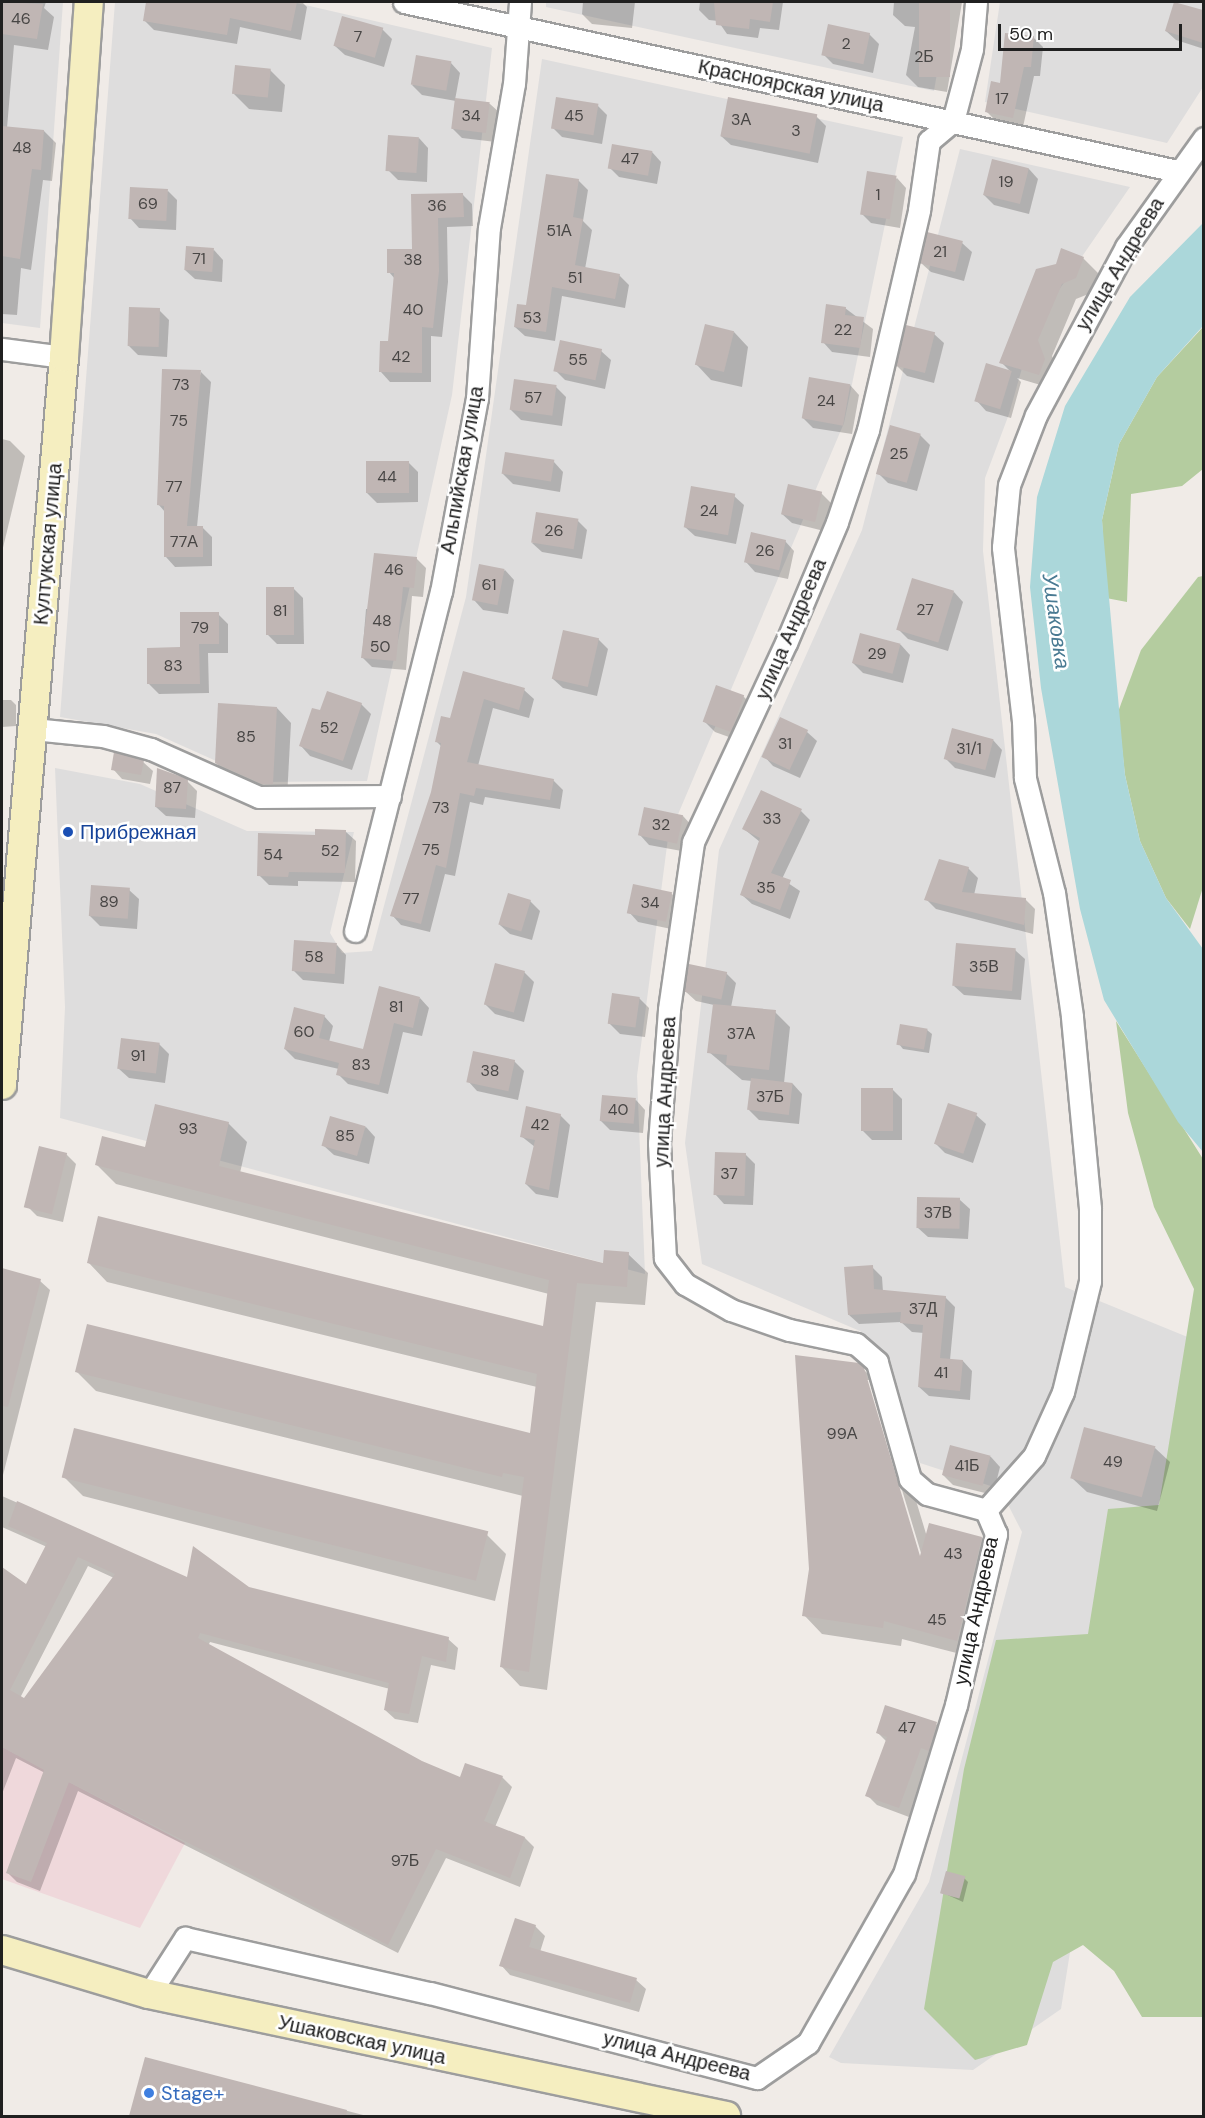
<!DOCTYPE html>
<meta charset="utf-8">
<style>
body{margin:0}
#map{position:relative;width:1205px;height:2118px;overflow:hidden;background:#f0ebe7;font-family:"DM Sans",sans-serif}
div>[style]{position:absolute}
.residential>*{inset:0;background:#dedddd}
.commercial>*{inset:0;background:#efd8db}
.forest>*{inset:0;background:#b4cc9f}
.water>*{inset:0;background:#abd7da}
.shadow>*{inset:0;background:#0003}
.building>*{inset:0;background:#c0b6b4;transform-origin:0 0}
.roads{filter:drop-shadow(2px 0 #9d9d9d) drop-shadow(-2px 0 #9d9d9d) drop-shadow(0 2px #9d9d9d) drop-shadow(0 -2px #9d9d9d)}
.street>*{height:21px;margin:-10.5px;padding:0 10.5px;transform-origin:10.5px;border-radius:10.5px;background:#fff}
.secondary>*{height:28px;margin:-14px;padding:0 14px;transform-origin:14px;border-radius:14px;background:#f5eec0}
.dots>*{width:16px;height:16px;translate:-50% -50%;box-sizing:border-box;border:3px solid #fff;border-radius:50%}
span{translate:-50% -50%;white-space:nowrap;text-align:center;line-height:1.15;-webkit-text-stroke:5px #fff;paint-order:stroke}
.number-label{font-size:16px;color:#484645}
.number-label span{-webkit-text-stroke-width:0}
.street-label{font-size:20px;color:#202020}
.transit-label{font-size:20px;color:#164399}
.left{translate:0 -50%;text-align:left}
.shop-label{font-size:20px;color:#366cbe}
.water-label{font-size:21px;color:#497a92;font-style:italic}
.frame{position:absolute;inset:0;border:3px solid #202020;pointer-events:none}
.scale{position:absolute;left:998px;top:24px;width:184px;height:27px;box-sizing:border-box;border:3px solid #202020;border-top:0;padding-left:8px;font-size:18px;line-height:21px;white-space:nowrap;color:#202020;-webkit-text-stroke:4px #fff;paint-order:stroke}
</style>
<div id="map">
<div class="residential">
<div style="clip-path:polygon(2px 2px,63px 2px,40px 328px,2px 323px)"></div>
<div style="clip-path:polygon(115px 2px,292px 2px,492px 48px,452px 395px,367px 781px,263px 782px,156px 734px,60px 717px)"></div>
<div style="clip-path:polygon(546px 2px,949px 2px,934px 91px,546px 7px)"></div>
<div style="clip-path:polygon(1000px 2px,1203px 2px,1203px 87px,1167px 143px,985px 102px)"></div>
<div style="clip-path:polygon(542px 59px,903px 137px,844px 423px,668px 838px,637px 1076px,645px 1274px,60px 1118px,65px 1007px,55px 768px,140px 784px,247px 831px,354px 832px,330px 933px,342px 953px,372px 951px,466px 597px)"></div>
<div style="clip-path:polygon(960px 149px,1130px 187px,1034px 326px,1009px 414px,985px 478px,983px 551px,1065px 1287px,1190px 1338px,1203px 1373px,1074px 1927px,1061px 2009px,973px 2070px,841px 2063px,829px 2057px,929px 1882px,1022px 1532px,1000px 1489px,920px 1463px,885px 1354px,860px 1331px,702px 1264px,685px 1143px,719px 850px,862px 530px)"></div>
</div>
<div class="commercial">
<div style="clip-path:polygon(2px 1747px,185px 1843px,140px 1928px,2px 1879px)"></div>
</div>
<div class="forest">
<div style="clip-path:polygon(1203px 327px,1203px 469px,1182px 486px,1131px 494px,1127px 602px,1106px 598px,1102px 520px,1119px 444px,1157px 377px)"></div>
<div style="clip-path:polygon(1203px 576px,1204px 884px,1190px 929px,1166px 898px,1140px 841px,1125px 775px,1118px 712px,1141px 650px,1198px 577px)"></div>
<div style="clip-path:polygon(1116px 1021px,1203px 1159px,1203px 2017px,1142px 2017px,1114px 1971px,1083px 1945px,1053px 1962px,1027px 2045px,975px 2060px,924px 2009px,964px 1769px,996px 1640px,1088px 1634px,1108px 1509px,1159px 1505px,1194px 1289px,1154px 1207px,1128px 1113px)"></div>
</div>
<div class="water">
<div style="clip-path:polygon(1203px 223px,1203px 326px,1157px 377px,1119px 444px,1102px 520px,1125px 775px,1140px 841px,1166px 898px,1203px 949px,1203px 1152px,1178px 1122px,1104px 1000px,1080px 909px,1041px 688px,1030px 587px,1037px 497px,1065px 406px,1130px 297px)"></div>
</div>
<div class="shadow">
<div style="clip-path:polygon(2px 2px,46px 2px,44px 8px,54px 17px,48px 50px,14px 45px,7px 128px,44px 131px,56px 143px,52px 181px,43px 180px,31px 270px,21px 268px,17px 315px,2px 314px)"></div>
<div style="clip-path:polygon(148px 2px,302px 2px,307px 7px,301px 40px,240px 27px,237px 44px,154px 30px,144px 20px)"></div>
<div style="clip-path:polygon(583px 2px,635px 2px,632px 28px,592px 24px,582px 14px)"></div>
<div style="clip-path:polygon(700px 2px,783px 2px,779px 30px,760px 28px,758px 38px,727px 34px,718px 21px,709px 20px,699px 10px)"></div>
<div style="clip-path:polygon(894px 2px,962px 2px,947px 92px,918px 87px,906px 75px,915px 27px,905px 26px,893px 15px)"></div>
<div style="clip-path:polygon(1175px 3px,1204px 12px,1204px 49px,1176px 40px,1166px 31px)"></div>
<div style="clip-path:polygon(382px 29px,392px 39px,384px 67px,345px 55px,335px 46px)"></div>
<div style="clip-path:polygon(869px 34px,879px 44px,873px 73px,833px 64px,823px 54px)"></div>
<div style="clip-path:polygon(1033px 37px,1043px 47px,1040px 76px,1034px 76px,1023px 127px,996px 121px,986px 111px)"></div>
<div style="clip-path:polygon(451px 63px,460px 73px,455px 100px,490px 104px,500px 113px,496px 142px,462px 138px,452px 128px,456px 101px,422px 95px,412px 85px)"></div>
<div style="clip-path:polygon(270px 70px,285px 85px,282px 112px,249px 109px,234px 94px)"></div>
<div style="clip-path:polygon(597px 105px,607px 115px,602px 144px,562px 137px,552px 127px)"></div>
<div style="clip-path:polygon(816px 116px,826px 126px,818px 163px,731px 145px,721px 136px)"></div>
<div style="clip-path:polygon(419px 138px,428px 148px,427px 182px,398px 180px,388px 170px)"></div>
<div style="clip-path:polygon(652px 152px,661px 162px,657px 184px,619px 177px,609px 167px)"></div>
<div style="clip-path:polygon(993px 160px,1029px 169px,1038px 179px,1029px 214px,994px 205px,984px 195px)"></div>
<div style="clip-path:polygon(897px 178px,906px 188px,900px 228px,871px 223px,861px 213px)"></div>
<div style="clip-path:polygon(578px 180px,588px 190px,583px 221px,592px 230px,585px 269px,619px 275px,629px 285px,625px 308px,562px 296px,555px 341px,525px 336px,515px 327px,528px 307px)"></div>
<div style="clip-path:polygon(168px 191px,177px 200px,176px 230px,139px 228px,130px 218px)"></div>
<div style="clip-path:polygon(463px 195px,472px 204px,473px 226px,447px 227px,448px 282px,442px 337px,431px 336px,431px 382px,390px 382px,381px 372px,389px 342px,395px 279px,389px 272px,414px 250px,413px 196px)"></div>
<div style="clip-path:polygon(962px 243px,972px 252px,964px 281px,931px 272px,921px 263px)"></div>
<div style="clip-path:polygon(214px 250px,223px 260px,222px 282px,195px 279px,185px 270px)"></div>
<div style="clip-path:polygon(1083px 258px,1098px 273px,1091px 293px,1076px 299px,1052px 356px,1059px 375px,1054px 389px,1017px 378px,1021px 382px,1011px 418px,986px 411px,977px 401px,1011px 372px,1001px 362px,1037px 270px)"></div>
<div style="clip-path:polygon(845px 308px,873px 329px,870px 357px,832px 352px,823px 342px)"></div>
<div style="clip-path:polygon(159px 310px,169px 320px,167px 357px,138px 355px,128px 345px)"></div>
<div style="clip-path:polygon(734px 332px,748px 347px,742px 387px,711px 380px,697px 365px)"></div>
<div style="clip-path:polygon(934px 334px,944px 343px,934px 383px,907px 376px,897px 366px)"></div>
<div style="clip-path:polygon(601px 351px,611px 360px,605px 389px,565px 380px,555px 370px)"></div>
<div style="clip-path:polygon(201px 372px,211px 382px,197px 527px,202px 527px,212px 537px,212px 566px,175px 567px,166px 557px,165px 512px,159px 505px)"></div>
<div style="clip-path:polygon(850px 385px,859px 395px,852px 434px,813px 428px,803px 418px)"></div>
<div style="clip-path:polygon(556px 387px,566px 397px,562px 426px,521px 420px,511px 410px)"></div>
<div style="clip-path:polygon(920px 435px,930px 445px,917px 491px,888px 483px,878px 473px)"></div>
<div style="clip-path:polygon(2px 439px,10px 441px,25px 456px,2px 552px)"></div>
<div style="clip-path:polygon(408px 462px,418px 472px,418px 502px,377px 503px,367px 493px)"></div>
<div style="clip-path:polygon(554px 462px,563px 472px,560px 492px,513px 484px,503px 474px)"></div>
<div style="clip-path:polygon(821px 493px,831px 503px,824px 531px,792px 523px,782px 514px)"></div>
<div style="clip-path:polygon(734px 496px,744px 505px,736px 544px,695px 536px,685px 527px)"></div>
<div style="clip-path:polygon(577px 520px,587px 530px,582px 559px,542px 552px,532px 543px)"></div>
<div style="clip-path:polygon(785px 541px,794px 551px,788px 579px,755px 572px,746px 562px)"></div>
<div style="clip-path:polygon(416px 558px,426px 568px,423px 597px,412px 596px,406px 670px,372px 667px,362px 657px,366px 609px,371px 609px)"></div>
<div style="clip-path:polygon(505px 570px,514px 580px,508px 614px,483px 610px,474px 600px)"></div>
<div style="clip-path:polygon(293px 588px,303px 598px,304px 644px,277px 644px,267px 634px)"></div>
<div style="clip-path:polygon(954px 592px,963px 602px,948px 651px,908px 639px,898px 629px)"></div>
<div style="clip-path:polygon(218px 614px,228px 624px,228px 653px,208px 653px,209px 693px,159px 694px,149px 684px)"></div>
<div style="clip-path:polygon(861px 635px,901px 645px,910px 655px,903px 683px,863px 673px,853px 663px)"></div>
<div style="clip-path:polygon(598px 639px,608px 649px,597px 696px,563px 688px,553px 679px)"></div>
<div style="clip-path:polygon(464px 673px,524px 690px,534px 699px,529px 718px,493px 708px,478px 766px,553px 780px,563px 790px,560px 809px,485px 797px,483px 805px,470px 802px,455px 876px,445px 874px,430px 932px,401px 925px,392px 915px,432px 792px,442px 747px,436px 741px,451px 720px)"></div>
<div style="clip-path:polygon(743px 696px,753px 706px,740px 741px,715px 732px,705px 722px)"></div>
<div style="clip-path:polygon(2px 700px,11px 700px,16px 705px,16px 726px,2px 727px)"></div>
<div style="clip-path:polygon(361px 704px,371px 714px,352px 770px,310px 756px,301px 746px,321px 712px)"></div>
<div style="clip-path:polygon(277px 708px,291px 723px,287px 798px,231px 778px,216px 763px)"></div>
<div style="clip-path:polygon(780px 719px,807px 732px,817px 741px,800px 778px,773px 766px,764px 756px)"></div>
<div style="clip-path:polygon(993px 740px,1002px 750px,995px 778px,955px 768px,945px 758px)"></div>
<div style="clip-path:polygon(143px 762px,153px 771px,150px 784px,122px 779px,113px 769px)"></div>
<div style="clip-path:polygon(187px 781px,197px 791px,195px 818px,166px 816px,156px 807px)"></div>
<div style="clip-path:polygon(801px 811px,810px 820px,782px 879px,800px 891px,790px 919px,752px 904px,742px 895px,760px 842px,744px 829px)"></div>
<div style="clip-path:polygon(683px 816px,692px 826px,687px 852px,649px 845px,640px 835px)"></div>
<div style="clip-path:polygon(346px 832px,356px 841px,355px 882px,298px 881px,298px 886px,269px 885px,259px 875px,316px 836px)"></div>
<div style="clip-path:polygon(968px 868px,978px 878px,974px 895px,1025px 899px,1035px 909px,1033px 934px,936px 909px,926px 899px)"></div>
<div style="clip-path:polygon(634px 886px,672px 894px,681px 904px,676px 930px,638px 922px,629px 912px)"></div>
<div style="clip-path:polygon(129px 890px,139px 899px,137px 929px,100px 926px,90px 916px)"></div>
<div style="clip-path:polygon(530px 901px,540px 911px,532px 940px,510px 934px,500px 925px)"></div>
<div style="clip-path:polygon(337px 945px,346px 955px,344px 984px,303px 980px,293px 970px)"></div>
<div style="clip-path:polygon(1015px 950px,1025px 959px,1021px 1000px,964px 995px,954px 986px)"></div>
<div style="clip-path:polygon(524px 972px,534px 982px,524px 1022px,495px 1014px,486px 1005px)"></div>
<div style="clip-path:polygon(726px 973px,736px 983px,731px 1007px,775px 1012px,790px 1027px,784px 1083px,793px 1084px,802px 1094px,799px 1124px,759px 1120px,749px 1110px,752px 1081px,742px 1080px,709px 1052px,714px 1005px,696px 1001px,686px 992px)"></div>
<div style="clip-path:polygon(420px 998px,429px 1008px,422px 1036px,403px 1032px,388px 1094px,348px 1084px,338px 1074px,339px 1069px,295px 1059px,285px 1049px,324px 1016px,333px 1026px,329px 1042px,364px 1051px)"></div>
<div style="clip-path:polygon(639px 998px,649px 1008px,645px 1037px,620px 1034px,610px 1024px)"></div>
<div style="clip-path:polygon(927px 1030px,932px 1034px,929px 1053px,903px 1049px,899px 1044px)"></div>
<div style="clip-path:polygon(159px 1044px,169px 1054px,165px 1083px,129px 1078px,119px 1069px)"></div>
<div style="clip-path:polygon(514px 1061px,524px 1071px,518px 1100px,477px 1091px,468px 1081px)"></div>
<div style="clip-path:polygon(892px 1089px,902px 1099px,902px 1140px,872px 1140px,862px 1130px)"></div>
<div style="clip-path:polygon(636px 1100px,645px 1110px,643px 1133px,610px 1130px,600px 1120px)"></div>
<div style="clip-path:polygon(560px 1115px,570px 1125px,558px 1198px,536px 1194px,526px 1184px,535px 1147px,521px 1136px)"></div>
<div style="clip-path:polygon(976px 1115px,986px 1124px,973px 1163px,945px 1153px,935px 1143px)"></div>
<div style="clip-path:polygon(228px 1123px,247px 1142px,240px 1173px,604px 1265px,628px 1254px,648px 1273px,645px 1305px,596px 1302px,547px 1690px,520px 1686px,501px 1666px,523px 1496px,96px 1391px,77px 1372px,531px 1435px,537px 1387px,107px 1282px,88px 1262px,544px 1327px,549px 1294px,116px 1184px,97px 1165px)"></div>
<div style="clip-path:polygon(366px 1127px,375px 1137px,369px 1164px,334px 1155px,324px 1146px)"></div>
<div style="clip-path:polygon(66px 1154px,76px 1164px,63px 1222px,37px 1216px,27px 1206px)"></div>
<div style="clip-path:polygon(745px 1154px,755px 1164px,753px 1205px,724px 1204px,715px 1194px)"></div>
<div style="clip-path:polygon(960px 1200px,970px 1209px,968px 1239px,928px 1237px,918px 1228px)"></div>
<div style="clip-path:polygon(872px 1267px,882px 1277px,883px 1292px,945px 1297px,955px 1307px,950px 1360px,963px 1361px,972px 1371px,970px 1400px,929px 1396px,919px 1387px,924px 1333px,912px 1332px,901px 1322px,859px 1324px,849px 1315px)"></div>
<div style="clip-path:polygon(2px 1270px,40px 1281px,50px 1290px,2px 1479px)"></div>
<div style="clip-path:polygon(evenodd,863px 1369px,882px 1388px,927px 1537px,982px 1538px,1000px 1557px,976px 1658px,902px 1639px,901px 1646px,822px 1634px,804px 1615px,863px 1369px,866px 1380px,869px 1380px,924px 1563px,921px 1563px,866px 1380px)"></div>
<div style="clip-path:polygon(951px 1447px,991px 1457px,1000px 1467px,993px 1495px,953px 1485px,943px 1475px)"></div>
<div style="clip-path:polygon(1155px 1448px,1170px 1462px,1157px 1511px,1087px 1492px,1072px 1478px)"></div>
<div style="clip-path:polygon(63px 1476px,487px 1535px,506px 1554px,495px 1601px,83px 1496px)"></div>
<div style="clip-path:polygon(evenodd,2px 1496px,189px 1579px,248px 1589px,448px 1639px,458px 1648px,455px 1670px,431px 1665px,418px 1723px,395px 1719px,385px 1710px,390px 1689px,210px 1642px,208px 1646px,422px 1762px,461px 1779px,502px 1777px,512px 1787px,495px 1827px,525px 1838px,534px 1847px,520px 1887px,446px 1858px,398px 1953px,78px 1791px,40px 1891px,17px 1882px,7px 1872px,45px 1773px,16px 1758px,2px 1794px,2px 1569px,27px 1586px,47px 1547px,2px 1527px,2px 1496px,88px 1566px,114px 1578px,25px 1700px,20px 1698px,88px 1566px)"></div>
<div style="clip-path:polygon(936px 1724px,946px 1734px,931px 1757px,909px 1817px,877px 1805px,867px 1795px,887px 1742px,877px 1732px)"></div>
<div style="clip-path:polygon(964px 1878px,968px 1882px,963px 1902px,941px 1892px)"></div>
<div style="clip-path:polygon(535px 1926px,545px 1936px,540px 1952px,636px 1980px,646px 1989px,639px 2012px,510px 1975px,501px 1965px)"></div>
<div style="clip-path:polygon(146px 2059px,367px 2116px,130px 2116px)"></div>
</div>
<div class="building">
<div style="clip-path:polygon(2px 2px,43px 4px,37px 39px,2px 34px)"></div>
<div style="clip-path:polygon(146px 2px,297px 2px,291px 31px,230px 18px,227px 35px,143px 21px)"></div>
<div style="clip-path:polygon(714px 2px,773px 2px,770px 22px,750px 19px,749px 29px,716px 25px)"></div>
<div style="left:919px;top:2px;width:31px;height:75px"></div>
<div style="clip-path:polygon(1174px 2px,1203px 10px,1203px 43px,1165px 31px)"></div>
<div style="left:342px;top:16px;width:43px;height:31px;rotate:16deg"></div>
<div style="left:828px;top:24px;width:43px;height:32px;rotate:12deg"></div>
<div style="clip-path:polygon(1005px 33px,1034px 36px,1031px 67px,1024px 67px,1013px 118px,985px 112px,991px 81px,1000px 83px)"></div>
<div style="left:416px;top:55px;width:36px;height:30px;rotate:10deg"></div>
<div style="left:235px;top:65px;width:36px;height:29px;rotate:6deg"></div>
<div style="left:556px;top:97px;width:43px;height:32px;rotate:9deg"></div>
<div style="left:728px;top:97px;width:91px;height:40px;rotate:11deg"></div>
<div style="left:455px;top:98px;width:35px;height:31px;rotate:7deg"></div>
<div style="clip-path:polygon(2px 126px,44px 130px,41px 170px,32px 169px,20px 259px,2px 256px)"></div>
<div style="left:388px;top:135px;width:31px;height:36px;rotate:4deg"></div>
<div style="left:612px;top:144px;width:41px;height:25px;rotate:10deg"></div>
<div style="left:992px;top:159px;width:38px;height:37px;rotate:14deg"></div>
<div style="left:867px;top:171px;width:30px;height:44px;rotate:9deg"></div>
<div style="clip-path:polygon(546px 174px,579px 179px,573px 217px,583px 219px,575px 265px,620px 274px,615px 299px,552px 287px,546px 332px,514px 327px,517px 304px,526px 305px)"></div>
<div style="left:130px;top:187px;width:38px;height:32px;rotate:3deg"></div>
<div style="clip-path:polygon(463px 193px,464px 217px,438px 218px,439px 271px,433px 328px,422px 327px,422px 373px,379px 372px,380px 341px,388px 341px,394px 273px,387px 273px,387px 249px,412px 249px,411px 194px)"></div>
<div style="left:927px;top:232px;width:37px;height:32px;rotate:14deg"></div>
<div style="left:186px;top:246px;width:28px;height:24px;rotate:4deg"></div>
<div style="clip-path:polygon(1061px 248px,1084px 257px,1076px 278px,1062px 284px,1038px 340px,1045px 359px,1039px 375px,999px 363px,1036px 269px,1056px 264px)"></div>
<div style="clip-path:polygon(826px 304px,846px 307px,845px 315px,864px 317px,860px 348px,821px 343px)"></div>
<div style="left:129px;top:307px;width:31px;height:39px;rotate:2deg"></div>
<div style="left:705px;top:324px;width:30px;height:42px;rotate:14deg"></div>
<div style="left:906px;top:325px;width:30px;height:42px;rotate:14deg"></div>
<div style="left:560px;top:340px;width:43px;height:32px;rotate:12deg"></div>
<div style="left:986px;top:363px;width:27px;height:40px;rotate:17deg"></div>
<div style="clip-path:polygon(162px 369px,201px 370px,187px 526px,203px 526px,203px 557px,164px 557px,164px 506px,157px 505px)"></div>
<div style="left:809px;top:377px;width:42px;height:42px;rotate:10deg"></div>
<div style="left:514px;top:379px;width:43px;height:31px;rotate:8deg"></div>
<div style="left:890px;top:425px;width:32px;height:51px;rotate:16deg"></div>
<div style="left:505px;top:452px;width:50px;height:22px;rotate:9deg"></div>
<div style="left:366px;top:461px;width:43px;height:32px"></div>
<div style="left:788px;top:484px;width:35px;height:31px;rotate:13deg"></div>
<div style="left:691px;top:486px;width:45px;height:42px;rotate:10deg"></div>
<div style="left:536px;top:512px;width:43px;height:31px;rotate:9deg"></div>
<div style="left:751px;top:532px;width:36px;height:31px;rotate:13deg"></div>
<div style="clip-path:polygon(374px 553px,417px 557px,414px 588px,403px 587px,396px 661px,361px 658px)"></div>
<div style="left:479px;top:564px;width:26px;height:37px;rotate:11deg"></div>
<div style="left:912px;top:578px;width:44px;height:54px;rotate:17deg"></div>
<div style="left:266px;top:587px;width:28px;height:48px"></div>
<div style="clip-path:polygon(180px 612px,219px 612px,219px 644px,199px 644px,200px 684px,147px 684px,147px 648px,180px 647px)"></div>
<div style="left:563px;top:630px;width:37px;height:50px;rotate:13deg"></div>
<div style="left:860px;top:633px;width:42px;height:31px;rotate:15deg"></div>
<div style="clip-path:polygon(463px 671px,525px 688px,519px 710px,484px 699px,467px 762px,554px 779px,550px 800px,476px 788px,474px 796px,460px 793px,446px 868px,436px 865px,421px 924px,390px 916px,431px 792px,441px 743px,435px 742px,441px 716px,450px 718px)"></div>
<div style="left:716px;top:685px;width:30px;height:39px;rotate:20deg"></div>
<div style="clip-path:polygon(327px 691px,362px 703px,343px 761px,299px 746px,312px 708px,320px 710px)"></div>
<div style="clip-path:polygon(218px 703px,277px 707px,273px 784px,262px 784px,215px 763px)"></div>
<div style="left:780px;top:717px;width:31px;height:44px;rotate:25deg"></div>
<div style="left:952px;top:728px;width:43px;height:32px;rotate:15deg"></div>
<div style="clip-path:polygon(114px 752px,144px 760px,141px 775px,111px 770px)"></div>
<div style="clip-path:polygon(157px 768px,188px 779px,186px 809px,155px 807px)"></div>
<div style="clip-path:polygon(761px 790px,802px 809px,771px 873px,791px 880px,780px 910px,740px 895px,760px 838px,742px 829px)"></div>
<div style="left:644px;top:807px;width:40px;height:29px;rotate:12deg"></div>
<div style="clip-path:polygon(315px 829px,346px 830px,345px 873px,289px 872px,288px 877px,257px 876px,258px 833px,315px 835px)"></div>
<div style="clip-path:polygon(939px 859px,969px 867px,962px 892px,1026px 898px,1024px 925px,924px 900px)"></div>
<div style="left:633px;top:884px;width:40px;height:30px;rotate:12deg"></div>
<div style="left:91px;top:885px;width:39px;height:31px;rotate:4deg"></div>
<div style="left:508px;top:893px;width:24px;height:33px;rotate:17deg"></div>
<div style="left:294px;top:940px;width:43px;height:31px;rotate:4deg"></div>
<div style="left:956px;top:943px;width:60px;height:43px;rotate:5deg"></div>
<div style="left:495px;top:963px;width:31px;height:43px;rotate:15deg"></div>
<div style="left:689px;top:964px;width:39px;height:28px;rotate:12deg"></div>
<div style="clip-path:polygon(379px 986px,420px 997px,413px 1028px,394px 1023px,379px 1085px,336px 1075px,339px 1063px,284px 1049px,294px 1007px,325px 1015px,319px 1038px,363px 1049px)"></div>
<div style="left:612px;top:993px;width:28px;height:31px;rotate:8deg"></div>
<div style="clip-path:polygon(713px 1004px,776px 1010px,769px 1070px,726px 1065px,727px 1055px,707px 1053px)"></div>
<div style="left:900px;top:1024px;width:28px;height:21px;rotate:10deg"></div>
<div style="left:121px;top:1038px;width:39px;height:31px;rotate:7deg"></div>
<div style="left:473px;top:1051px;width:43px;height:32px;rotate:12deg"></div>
<div style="left:751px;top:1078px;width:42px;height:32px;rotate:7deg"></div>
<div style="left:861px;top:1088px;width:32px;height:43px"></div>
<div style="left:602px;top:1095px;width:34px;height:26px;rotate:5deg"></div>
<div style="left:948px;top:1103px;width:31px;height:43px;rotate:19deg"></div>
<div style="clip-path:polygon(155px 1104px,229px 1122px,219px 1166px,603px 1263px,604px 1250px,629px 1252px,627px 1287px,577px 1283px,529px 1672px,500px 1667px,524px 1477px,503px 1473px,502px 1477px,75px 1372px,87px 1324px,530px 1433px,537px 1374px,87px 1263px,98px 1216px,543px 1326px,549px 1280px,95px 1165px,102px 1136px,145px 1147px)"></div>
<div style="clip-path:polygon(526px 1106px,561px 1114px,549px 1190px,525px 1184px,535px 1140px,520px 1137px)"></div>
<div style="left:330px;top:1116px;width:37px;height:31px;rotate:16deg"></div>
<div style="left:39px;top:1146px;width:29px;height:63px;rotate:14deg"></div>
<div style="left:715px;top:1152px;width:31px;height:43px;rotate:2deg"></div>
<div style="left:917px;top:1197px;width:43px;height:31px;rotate:1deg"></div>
<div style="clip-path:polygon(873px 1265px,874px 1289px,946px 1296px,940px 1358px,963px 1360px,960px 1391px,918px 1387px,923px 1325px,900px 1323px,901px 1312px,848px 1315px,844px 1267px)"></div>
<div style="clip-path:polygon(2px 1268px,41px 1279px,8px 1407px,2px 1406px)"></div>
<div style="clip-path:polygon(795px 1355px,859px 1363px,864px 1368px,920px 1556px,929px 1523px,982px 1537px,957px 1641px,884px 1621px,883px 1628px,802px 1616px,809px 1569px)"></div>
<div style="left:1084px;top:1427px;width:74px;height:53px;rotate:15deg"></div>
<div style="left:74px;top:1428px;width:427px;height:51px;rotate:14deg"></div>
<div style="left:950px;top:1445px;width:42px;height:31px;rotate:15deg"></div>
<div style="clip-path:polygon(evenodd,17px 1501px,187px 1577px,193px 1546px,249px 1587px,449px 1637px,446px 1662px,422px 1656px,409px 1714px,384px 1710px,389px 1683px,200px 1633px,198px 1638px,422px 1761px,460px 1777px,465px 1763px,503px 1776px,484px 1821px,525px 1837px,510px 1878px,436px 1849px,388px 1945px,69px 1782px,31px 1882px,6px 1873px,44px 1770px,2px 1747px,2px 1567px,26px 1584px,47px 1543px,8px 1526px,17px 1501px,78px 1557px,115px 1574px,24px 1698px,10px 1690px,78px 1557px)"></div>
<div style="clip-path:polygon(885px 1705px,937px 1722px,929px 1751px,921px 1748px,899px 1808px,865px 1796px,887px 1737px,876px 1733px)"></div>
<div style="left:946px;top:1871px;width:20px;height:23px;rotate:15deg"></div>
<div style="clip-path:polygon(515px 1918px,536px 1925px,529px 1947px,637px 1978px,630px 2003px,499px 1966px)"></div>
<div style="clip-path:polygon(145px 2057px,347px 2110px,346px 2116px,129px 2116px)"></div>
</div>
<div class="roads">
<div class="street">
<div style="left:404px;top:2px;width:791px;rotate:12.33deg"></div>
<div style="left:2px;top:349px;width:63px;rotate:7.4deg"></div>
<div style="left:33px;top:729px;width:70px;rotate:5.7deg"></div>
<div style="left:103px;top:736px;width:50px;rotate:15.2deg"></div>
<div style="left:151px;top:749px;width:118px;rotate:24deg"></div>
<div style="left:259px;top:797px;width:131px;rotate:-0.4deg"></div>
<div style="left:355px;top:931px;width:350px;rotate:-75.8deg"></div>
<div style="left:441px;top:592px;width:197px;rotate:-79.5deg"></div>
<div style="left:477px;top:398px;width:170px;rotate:-86deg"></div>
<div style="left:489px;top:228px;width:146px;rotate:-80.2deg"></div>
<div style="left:514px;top:84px;width:82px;rotate:-85.8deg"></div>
<div style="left:986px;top:1510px;width:72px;rotate:-48.4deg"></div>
<div style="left:1034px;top:1456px;width:70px;rotate:-65.6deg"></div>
<div style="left:1063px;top:1392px;width:114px;rotate:-76.3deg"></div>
<div style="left:1090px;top:1281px;width:73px;rotate:-90deg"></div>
<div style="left:1090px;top:1208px;width:193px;rotate:-95.4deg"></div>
<div style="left:1072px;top:1016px;width:124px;rotate:-98.3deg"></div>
<div style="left:1054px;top:893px;width:119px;rotate:-104.2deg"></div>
<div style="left:1025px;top:778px;width:57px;rotate:-92deg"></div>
<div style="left:1023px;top:721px;width:175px;rotate:-96.6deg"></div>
<div style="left:1003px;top:547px;width:62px;rotate:-84.5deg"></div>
<div style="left:1009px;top:485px;width:75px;rotate:-68.9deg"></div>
<div style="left:1036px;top:415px;width:191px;rotate:-61.8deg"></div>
<div style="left:1126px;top:247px;width:134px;rotate:-54.4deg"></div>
<div style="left:149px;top:1994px;width:67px;rotate:-57.3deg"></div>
<div style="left:185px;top:1938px;width:251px;rotate:12.7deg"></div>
<div style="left:430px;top:1993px;width:338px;rotate:14.6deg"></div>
<div style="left:757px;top:2078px;width:62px;rotate:-34.5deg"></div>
<div style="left:808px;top:2043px;width:194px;rotate:-60.4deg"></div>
<div style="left:904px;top:1874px;width:177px;rotate:-72.9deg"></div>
<div style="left:956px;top:1705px;width:176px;rotate:-76.8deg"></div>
<div style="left:996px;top:1534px;width:26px;rotate:-113deg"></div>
<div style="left:986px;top:1510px;width:61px;rotate:-164.8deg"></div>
<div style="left:927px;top:1494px;width:23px;rotate:-139deg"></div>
<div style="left:910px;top:1479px;width:122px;rotate:-105.8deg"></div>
<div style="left:877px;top:1362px;width:28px;rotate:-139deg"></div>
<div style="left:856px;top:1344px;width:68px;rotate:-168.2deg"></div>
<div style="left:789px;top:1330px;width:61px;rotate:-161deg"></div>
<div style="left:731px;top:1310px;width:53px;rotate:-150.5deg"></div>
<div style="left:685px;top:1284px;width:33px;rotate:-128deg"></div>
<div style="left:665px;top:1258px;width:115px;rotate:-93deg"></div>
<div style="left:659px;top:1143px;width:134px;rotate:-85.7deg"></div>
<div style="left:669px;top:1009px;width:169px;rotate:-81.8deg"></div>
<div style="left:693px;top:842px;width:220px;rotate:-65deg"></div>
<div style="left:786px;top:643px;width:131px;rotate:-67.1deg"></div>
<div style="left:837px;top:522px;width:97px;rotate:-71.4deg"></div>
<div style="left:868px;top:430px;width:226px;rotate:-76.9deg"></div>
<div style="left:919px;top:210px;width:70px;rotate:-81.8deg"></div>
<div style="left:929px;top:141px;width:31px;rotate:-40deg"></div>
<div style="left:953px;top:121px;width:74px;rotate:-75.2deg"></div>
<div style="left:972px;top:49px;width:47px;rotate:-85.1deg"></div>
</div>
<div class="secondary">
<div style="left:2px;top:1085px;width:731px;rotate:-85.13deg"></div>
<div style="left:64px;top:357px;width:356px;rotate:-86deg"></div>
<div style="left:2px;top:1950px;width:153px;rotate:16.7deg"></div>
<div style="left:149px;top:1994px;width:590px;rotate:11.94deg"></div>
</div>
</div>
<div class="dots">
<div style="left:68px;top:832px;background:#1a4fb4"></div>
<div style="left:149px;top:2093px;background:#3f7fe0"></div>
</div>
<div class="number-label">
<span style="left:21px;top:19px">46</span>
<span style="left:358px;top:37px">7</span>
<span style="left:846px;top:44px">2</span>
<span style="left:924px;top:57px">2Б</span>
<span style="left:1002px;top:99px">17</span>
<span style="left:471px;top:116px">34</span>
<span style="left:574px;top:116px">45</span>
<span style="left:741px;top:120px">3А</span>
<span style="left:796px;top:131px">3</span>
<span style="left:22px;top:148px">48</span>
<span style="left:630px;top:159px">47</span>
<span style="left:1006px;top:182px">19</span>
<span style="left:878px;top:195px">1</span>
<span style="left:148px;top:204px">69</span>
<span style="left:437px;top:206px">36</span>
<span style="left:559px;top:231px">51А</span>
<span style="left:940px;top:252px">21</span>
<span style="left:199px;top:259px">71</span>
<span style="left:413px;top:260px">38</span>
<span style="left:575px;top:278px">51</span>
<span style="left:413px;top:310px">40</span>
<span style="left:532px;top:318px">53</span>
<span style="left:843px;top:330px">22</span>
<span style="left:401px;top:357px">42</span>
<span style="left:578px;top:360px">55</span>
<span style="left:181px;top:385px">73</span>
<span style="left:533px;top:398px">57</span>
<span style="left:826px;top:401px">24</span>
<span style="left:179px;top:421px">75</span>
<span style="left:899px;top:454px">25</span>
<span style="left:387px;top:477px">44</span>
<span style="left:174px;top:487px">77</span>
<span style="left:709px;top:511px">24</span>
<span style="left:554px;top:531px">26</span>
<span style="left:184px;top:542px">77А</span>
<span style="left:765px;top:551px">26</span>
<span style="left:394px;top:570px">46</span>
<span style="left:489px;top:585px">61</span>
<span style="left:925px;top:610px">27</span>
<span style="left:280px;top:611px">81</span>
<span style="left:382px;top:621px">48</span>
<span style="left:200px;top:628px">79</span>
<span style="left:380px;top:647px">50</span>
<span style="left:877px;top:654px">29</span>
<span style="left:173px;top:666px">83</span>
<span style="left:329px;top:728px">52</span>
<span style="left:246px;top:737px">85</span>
<span style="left:785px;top:744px">31</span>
<span style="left:969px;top:749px">31/1</span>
<span style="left:172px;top:788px">87</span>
<span style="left:441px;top:808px">73</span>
<span style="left:772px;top:819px">33</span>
<span style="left:661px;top:825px">32</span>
<span style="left:431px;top:850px">75</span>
<span style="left:330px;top:851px">52</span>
<span style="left:273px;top:855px">54</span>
<span style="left:766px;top:888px">35</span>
<span style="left:411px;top:899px">77</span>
<span style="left:109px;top:902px">89</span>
<span style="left:650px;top:903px">34</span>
<span style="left:314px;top:957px">58</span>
<span style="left:984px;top:967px">35В</span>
<span style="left:396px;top:1007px">81</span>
<span style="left:304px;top:1032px">60</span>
<span style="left:741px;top:1034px">37А</span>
<span style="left:138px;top:1056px">91</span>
<span style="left:361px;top:1065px">83</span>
<span style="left:490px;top:1071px">38</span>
<span style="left:770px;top:1097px">37Б</span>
<span style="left:618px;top:1110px">40</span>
<span style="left:540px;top:1125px">42</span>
<span style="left:188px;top:1129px">93</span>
<span style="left:345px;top:1136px">85</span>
<span style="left:729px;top:1174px">37</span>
<span style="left:938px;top:1213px">37В</span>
<span style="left:923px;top:1309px">37Д</span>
<span style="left:941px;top:1373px">41</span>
<span style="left:842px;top:1434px">99А</span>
<span style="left:1113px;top:1462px">49</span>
<span style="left:967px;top:1466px">41Б</span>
<span style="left:953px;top:1554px">43</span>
<span style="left:937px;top:1620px">45</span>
<span style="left:907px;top:1728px">47</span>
<span style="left:405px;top:1861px">97Б</span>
</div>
<div class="street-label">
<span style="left:791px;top:86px;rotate:12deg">Красноярская улица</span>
<span style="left:1120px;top:264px;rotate:-59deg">улица Андреева</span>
<span style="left:462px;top:470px;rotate:-80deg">Альпийская улица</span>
<span style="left:48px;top:544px;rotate:-85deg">Култукская улица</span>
<span style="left:791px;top:629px;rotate:-67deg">улица Андреева</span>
<span style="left:665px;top:1092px;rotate:-87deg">улица Андреева</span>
<span style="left:976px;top:1611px;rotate:-78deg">улица Андреева</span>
<span style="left:362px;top:2040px;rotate:12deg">Ушаковская улица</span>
<span style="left:677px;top:2056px;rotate:14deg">улица Андреева</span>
</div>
<div class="transit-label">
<span class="left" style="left:80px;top:832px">Прибрежная</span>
</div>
<div class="shop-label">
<span class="left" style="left:161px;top:2093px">Stage+</span>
</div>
<div class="water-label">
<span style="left:1056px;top:621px;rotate:82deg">Ушаковка</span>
</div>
<div class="frame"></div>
<div class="scale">50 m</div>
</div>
